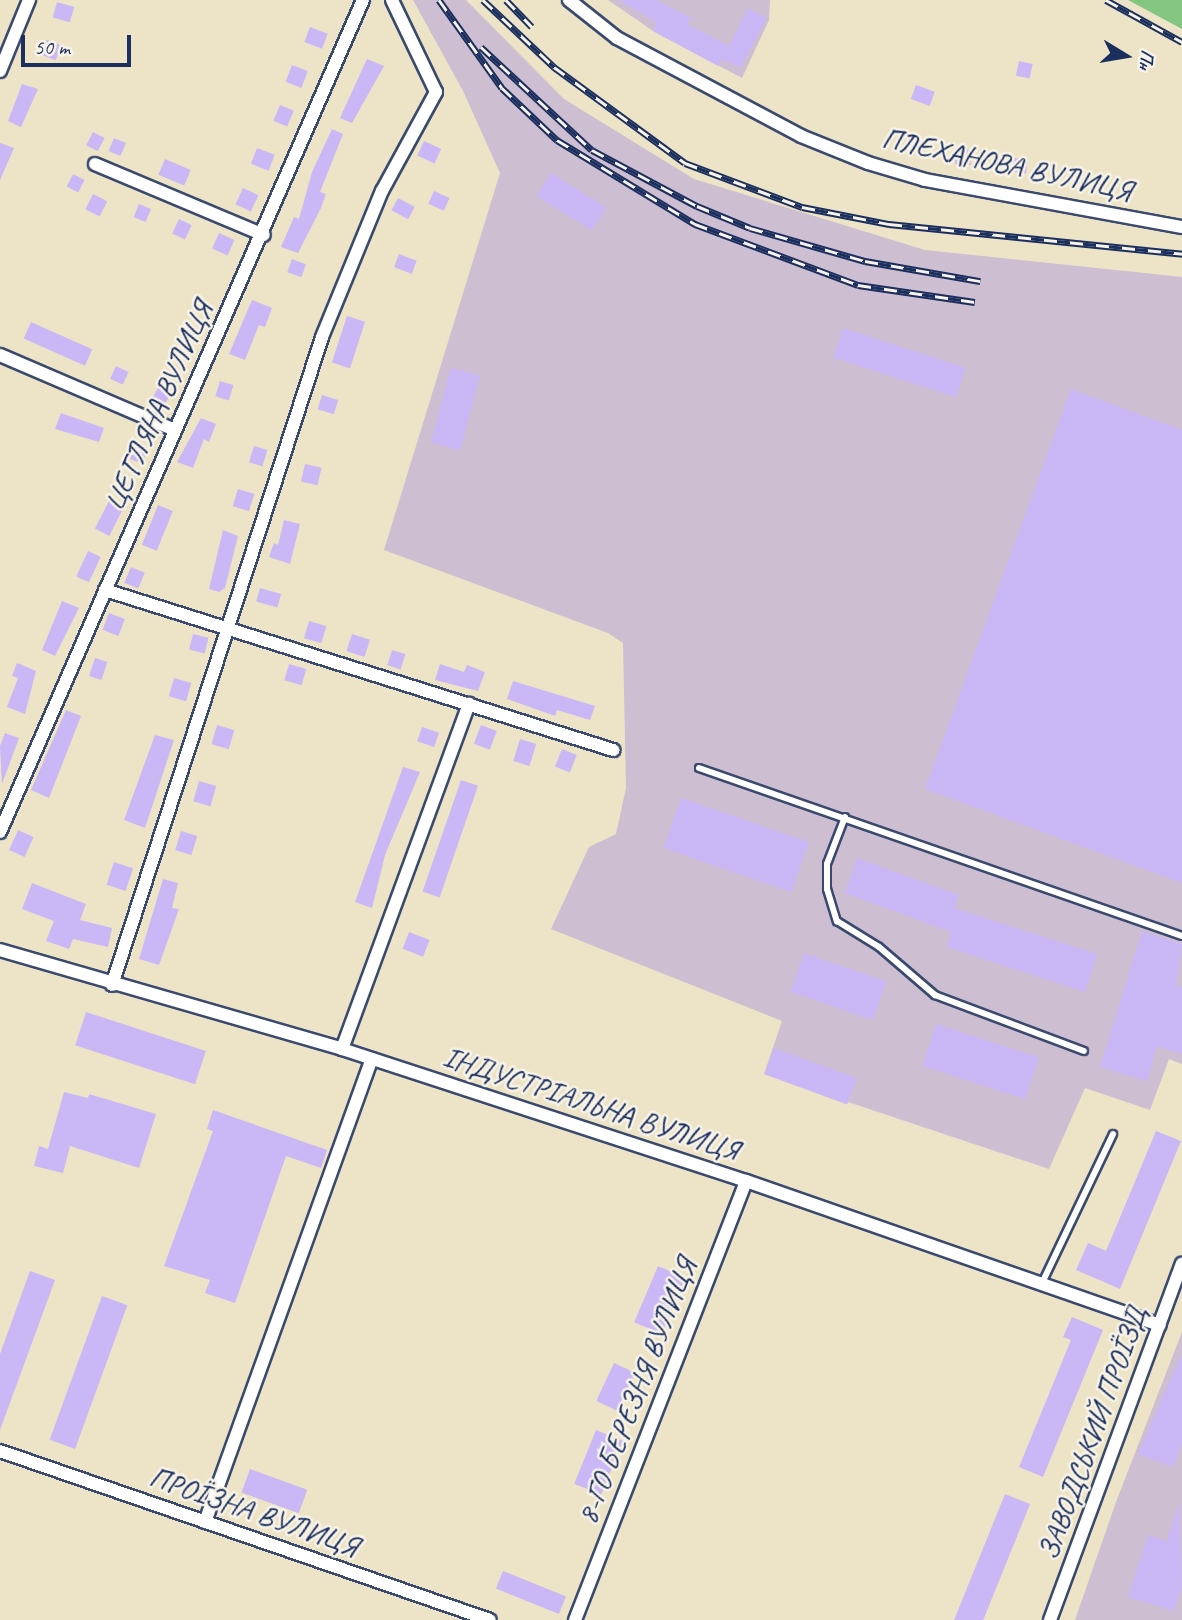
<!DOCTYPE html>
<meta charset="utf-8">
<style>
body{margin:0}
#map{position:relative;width:1182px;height:1620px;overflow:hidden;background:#ede4c7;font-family:Caveat,sans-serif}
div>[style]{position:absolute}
.industrial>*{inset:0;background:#cdbed2}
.green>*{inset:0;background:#83c67f}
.building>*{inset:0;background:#cab7f6;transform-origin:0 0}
.roads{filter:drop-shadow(2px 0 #3a4a6e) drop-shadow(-2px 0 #3a4a6e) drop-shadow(0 2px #3a4a6e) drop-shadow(0 -2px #3a4a6e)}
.service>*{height:6px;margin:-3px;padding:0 3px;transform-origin:3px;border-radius:3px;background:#fff}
.minor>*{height:12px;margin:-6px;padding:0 6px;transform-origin:6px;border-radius:6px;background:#fff}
.rail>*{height:7px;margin-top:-3.5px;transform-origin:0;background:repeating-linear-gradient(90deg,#f7f3e8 0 13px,#1b2f5e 0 26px);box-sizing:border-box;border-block:2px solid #1b2f5e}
span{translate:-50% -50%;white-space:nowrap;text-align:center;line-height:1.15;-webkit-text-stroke:5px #f7f3e8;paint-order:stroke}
.street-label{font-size:30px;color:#1b2f5e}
.north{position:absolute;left:1091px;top:21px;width:70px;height:70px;-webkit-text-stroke:5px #f7f3e8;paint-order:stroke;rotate:101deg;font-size:19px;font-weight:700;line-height:28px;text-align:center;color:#1b2f5e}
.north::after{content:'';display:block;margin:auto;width:24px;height:32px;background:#1b2f5e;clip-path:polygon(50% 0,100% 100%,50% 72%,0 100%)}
.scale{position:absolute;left:21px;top:35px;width:110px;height:32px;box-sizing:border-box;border:4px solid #1b2f5e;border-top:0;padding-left:9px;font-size:21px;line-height:24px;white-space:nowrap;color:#1b2f5e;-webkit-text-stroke:5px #f7f3e8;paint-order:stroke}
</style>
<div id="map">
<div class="industrial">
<div style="clip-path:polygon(413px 0,466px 0,564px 99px,694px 179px,925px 250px,1182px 277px,1182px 1064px,1169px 1059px,1150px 1110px,1085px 1088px,1049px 1169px,764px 1074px,782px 1021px,551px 929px,589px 847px,616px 834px,626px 788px,623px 643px,608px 633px,384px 550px,500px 173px,463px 91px)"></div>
<div style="clip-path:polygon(608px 0,770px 0,769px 20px,742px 78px,653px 31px)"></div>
<div style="clip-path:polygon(1182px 1332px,1182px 1620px,1075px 1620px,1116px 1502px)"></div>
</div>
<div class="green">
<div style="clip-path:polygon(1128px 0,1182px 0,1182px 29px)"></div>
</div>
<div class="building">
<div style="clip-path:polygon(619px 0,656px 0,691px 18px,687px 24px,729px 46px,748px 8px,767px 18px,740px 68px,722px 59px,718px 66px,653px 31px,657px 23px)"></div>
<div style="left:57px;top:2px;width:18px;height:16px;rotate:16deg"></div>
<div style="left:310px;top:27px;width:19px;height:16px;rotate:21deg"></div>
<div style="left:47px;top:40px;width:15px;height:16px;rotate:20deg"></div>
<div style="clip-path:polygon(367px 59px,384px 66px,352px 123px,340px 118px)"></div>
<div style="left:1019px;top:61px;width:14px;height:15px;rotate:12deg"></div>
<div style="left:292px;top:65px;width:17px;height:18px;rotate:21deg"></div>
<div style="clip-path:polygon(22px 84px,38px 89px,21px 127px,8px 121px)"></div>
<div style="left:916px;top:85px;width:20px;height:15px;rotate:20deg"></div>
<div style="left:280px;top:105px;width:15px;height:17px;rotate:23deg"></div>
<div style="clip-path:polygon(332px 129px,343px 134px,320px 192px,326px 194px,321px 208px,298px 253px,281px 247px,294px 217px,299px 219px,312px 172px)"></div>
<div style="left:93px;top:132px;width:13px;height:15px;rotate:27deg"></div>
<div style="left:114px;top:138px;width:13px;height:14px;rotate:23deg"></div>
<div style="left:424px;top:141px;width:19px;height:16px;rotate:25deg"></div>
<div style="clip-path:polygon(0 143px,14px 148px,0 180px)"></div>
<div style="left:257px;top:148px;width:19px;height:17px;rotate:21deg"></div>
<div style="left:956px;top:149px;width:16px;height:15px;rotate:4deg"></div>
<div style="left:1014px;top:158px;width:14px;height:14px;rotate:8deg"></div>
<div style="left:165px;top:159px;width:28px;height:17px;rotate:23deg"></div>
<div style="left:551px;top:173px;width:65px;height:27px;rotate:32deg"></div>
<div style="left:73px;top:174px;width:13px;height:14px;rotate:27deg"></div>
<div style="left:243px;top:188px;width:17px;height:18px;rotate:25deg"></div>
<div style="left:434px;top:191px;width:17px;height:14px;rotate:24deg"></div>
<div style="left:93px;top:194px;width:16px;height:17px;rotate:27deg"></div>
<div style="left:398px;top:198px;width:19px;height:14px;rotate:28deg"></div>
<div style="left:139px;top:204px;width:13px;height:14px;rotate:23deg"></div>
<div style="left:179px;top:219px;width:14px;height:16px;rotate:25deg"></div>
<div style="left:219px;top:233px;width:17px;height:17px;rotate:24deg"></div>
<div style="left:399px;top:254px;width:19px;height:14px;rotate:21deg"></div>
<div style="left:292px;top:259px;width:15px;height:14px;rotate:20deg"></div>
<div style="clip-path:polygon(252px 300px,272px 308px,265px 327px,259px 325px,245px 360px,229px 354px)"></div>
<div style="left:347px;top:316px;width:19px;height:49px;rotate:18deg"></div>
<div style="left:31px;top:322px;width:67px;height:18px;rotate:24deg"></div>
<div style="left:843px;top:328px;width:129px;height:31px;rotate:18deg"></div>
<div style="left:116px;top:366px;width:14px;height:14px;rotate:25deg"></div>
<div style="left:451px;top:368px;width:30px;height:77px;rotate:15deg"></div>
<div style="left:220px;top:381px;width:14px;height:16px;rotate:17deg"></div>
<div style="left:158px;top:388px;width:14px;height:12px;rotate:30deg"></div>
<div style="clip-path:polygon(1071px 389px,1182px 430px,1182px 883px,925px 789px)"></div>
<div style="left:322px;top:395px;width:17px;height:15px;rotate:17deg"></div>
<div style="clip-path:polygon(61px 413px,104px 428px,99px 442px,55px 429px)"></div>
<div style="clip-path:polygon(201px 418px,216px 424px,209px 442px,204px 439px,193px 468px,177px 462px)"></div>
<div style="left:135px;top:444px;width:13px;height:16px;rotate:18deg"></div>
<div style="left:254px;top:446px;width:14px;height:17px;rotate:17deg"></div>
<div style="left:305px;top:464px;width:17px;height:18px;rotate:13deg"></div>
<div style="left:238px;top:489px;width:17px;height:18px;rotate:17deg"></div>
<div style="left:109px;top:501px;width:16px;height:31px;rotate:27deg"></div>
<div style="left:158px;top:505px;width:16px;height:43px;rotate:22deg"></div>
<div style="clip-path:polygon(284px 520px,300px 524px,290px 564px,269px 557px,274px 543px,278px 545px)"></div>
<div style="clip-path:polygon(223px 530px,238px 536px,225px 588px,219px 592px,209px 589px)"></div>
<div style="left:88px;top:551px;width:14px;height:28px;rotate:25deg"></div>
<div style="left:131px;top:567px;width:15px;height:17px;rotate:23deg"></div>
<div style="left:260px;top:588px;width:22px;height:14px;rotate:16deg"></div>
<div style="clip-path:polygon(62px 601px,79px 608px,55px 656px,42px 650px)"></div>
<div style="left:109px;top:613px;width:17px;height:18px;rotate:21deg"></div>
<div style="left:309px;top:621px;width:18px;height:18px;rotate:16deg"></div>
<div style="left:193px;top:634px;width:16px;height:16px;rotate:14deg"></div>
<div style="left:352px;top:634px;width:19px;height:18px;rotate:18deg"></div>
<div style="left:392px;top:650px;width:14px;height:16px;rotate:17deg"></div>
<div style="left:95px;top:658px;width:13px;height:19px;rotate:18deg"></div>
<div style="clip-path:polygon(17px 663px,36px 671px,25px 714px,7px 707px,18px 678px,12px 676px)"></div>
<div style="left:289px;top:664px;width:18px;height:17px;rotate:16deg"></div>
<div style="clip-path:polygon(440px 664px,464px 672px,467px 665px,485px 672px,478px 691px,435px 680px)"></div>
<div style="left:174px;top:678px;width:18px;height:19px;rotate:16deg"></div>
<div style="clip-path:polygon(513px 681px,595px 706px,590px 720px,557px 710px,555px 716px,507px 699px)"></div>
<div style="clip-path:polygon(66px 710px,81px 716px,49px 798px,31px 790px)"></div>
<div style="left:217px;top:725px;width:18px;height:20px;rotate:16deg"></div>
<div style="left:481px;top:725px;width:17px;height:20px;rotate:21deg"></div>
<div style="left:422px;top:727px;width:18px;height:15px;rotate:19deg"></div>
<div style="clip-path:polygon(5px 733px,19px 738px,2px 784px,0 746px)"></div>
<div style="clip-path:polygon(155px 735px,174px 740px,145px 828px,124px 820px)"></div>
<div style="left:520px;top:739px;width:17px;height:23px;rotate:17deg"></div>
<div style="left:562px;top:749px;width:16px;height:19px;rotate:22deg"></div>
<div style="clip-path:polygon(403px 767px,420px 772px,385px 855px,372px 908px,355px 902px)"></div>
<div style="left:461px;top:780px;width:18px;height:118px;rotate:19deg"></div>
<div style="left:199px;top:781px;width:18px;height:21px;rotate:16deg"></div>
<div style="left:681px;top:798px;width:135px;height:53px;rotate:19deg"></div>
<div style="left:18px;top:830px;width:17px;height:22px;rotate:24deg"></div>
<div style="left:181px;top:831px;width:17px;height:20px;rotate:17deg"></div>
<div style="clip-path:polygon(857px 858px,959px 895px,954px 908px,1097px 954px,1085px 992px,947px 947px,951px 932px,845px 893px)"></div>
<div style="left:114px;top:862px;width:20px;height:24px;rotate:18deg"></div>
<div style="clip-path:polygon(163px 879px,178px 883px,172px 908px,179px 909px,159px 965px,139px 959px)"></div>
<div style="clip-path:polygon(32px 883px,86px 904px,80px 920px,112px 928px,108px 947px,73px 939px,69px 949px,46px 941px,54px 921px,22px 909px)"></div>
<div style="clip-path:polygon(1142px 931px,1182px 944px,1176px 986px,1182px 987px,1182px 1054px,1157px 1046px,1147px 1081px,1100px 1067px)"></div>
<div style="left:409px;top:932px;width:22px;height:18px;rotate:21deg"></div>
<div style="left:804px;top:953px;width:87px;height:41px;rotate:19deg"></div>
<div style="left:86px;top:1012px;width:126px;height:35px;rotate:18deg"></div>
<div style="left:936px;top:1024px;width:108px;height:44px;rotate:18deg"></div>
<div style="left:774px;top:1048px;width:88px;height:28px;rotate:20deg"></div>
<div style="clip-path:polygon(64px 1092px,88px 1098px,89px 1094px,156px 1114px,139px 1168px,70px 1146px,63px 1173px,34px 1166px,39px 1146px,48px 1149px)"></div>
<div style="clip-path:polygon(213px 1110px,327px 1150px,321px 1168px,286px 1156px,235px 1303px,205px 1293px,210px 1280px,164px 1266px,213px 1131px,207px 1129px)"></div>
<div style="clip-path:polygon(1156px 1131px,1181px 1141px,1120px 1289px,1076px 1270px,1088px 1243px,1106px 1251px)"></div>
<div style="left:658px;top:1266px;width:30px;height:61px;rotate:23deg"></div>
<div style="clip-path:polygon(30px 1271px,55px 1280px,0 1430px,0 1354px)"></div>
<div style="left:102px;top:1296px;width:27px;height:153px;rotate:20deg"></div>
<div style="clip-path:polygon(1072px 1317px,1103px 1330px,1043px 1477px,1019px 1467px,1071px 1340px,1063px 1337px)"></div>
<div style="clip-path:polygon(1182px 1354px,1182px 1443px,1173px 1467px,1138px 1454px)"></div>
<div style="left:614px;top:1363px;width:23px;height:42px;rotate:25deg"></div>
<div style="left:596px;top:1430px;width:29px;height:58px;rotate:22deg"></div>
<div style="left:250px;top:1469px;width:61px;height:25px;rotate:20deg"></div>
<div style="left:1005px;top:1494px;width:27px;height:136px;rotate:22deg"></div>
<div style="clip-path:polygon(1179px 1502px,1182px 1586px,1174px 1611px,1128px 1597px,1148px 1535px,1167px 1541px)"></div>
<div style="left:503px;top:1571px;width:68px;height:19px;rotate:22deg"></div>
</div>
<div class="roads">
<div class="service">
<div style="left:699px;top:768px;width:511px;rotate:19.18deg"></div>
<div style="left:845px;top:817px;width:50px;rotate:111deg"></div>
<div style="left:827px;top:864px;width:25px;rotate:90deg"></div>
<div style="left:827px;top:889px;width:34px;rotate:73deg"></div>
<div style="left:837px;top:921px;width:49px;rotate:31.8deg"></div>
<div style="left:879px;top:947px;width:74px;rotate:40.6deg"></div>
<div style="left:935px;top:995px;width:159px;rotate:20.6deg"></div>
<div style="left:1042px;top:1283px;width:165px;rotate:-64.5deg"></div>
</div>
<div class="minor">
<div style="left:569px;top:0;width:61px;rotate:38.4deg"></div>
<div style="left:617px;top:38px;width:208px;rotate:28deg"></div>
<div style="left:801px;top:136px;width:72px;rotate:21.9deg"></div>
<div style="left:868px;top:163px;width:59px;rotate:16.6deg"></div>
<div style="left:925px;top:180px;width:261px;rotate:10.4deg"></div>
<div style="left:0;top:71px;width:77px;rotate:-67.8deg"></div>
<div style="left:95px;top:164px;width:183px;rotate:22.8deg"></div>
<div style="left:0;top:355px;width:190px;rotate:23.2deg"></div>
<div style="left:105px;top:590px;width:533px;rotate:17.48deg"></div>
<div style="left:0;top:832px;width:908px;rotate:-66.43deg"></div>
<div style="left:0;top:950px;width:356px;rotate:16.1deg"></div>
<div style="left:342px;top:1049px;width:425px;rotate:18.1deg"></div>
<div style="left:746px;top:1181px;width:438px;rotate:19.2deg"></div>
<div style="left:112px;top:985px;width:681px;rotate:-72.04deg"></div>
<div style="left:322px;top:337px;width:158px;rotate:-67.7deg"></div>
<div style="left:382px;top:191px;width:113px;rotate:-61.4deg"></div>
<div style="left:436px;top:92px;width:102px;rotate:-115.6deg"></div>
<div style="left:342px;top:1049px;width:368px;rotate:-69.8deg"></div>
<div style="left:0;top:1451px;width:518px;rotate:19.03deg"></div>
<div style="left:205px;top:1522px;width:492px;rotate:-70.2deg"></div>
<div style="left:575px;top:1620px;width:471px;rotate:-68.7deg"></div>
<div style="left:1050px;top:1620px;width:380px;rotate:-69.7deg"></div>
</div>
</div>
<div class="rail">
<div style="left:439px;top:0;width:108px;rotate:54.4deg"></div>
<div style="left:502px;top:88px;width:76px;rotate:43.4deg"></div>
<div style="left:557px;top:140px;width:162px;rotate:31.3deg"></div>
<div style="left:695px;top:224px;width:174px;rotate:20.5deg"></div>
<div style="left:858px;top:285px;width:118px;rotate:8.3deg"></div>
<div style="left:483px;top:0;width:98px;rotate:43.3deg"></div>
<div style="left:554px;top:67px;width:162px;rotate:36.2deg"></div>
<div style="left:685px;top:163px;width:125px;rotate:20.6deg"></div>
<div style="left:802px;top:207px;width:89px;rotate:11.1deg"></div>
<div style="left:889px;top:224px;width:295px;rotate:5.8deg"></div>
<div style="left:506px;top:0;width:37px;rotate:46deg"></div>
<div style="left:1106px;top:0;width:87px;rotate:28.9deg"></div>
<div style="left:481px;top:47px;width:151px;rotate:42.9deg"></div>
<div style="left:592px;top:150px;width:119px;rotate:28.1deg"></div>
<div style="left:697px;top:206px;width:57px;rotate:22.5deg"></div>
<div style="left:750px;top:228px;width:120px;rotate:16deg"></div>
<div style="left:865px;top:261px;width:117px;rotate:9.9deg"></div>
</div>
<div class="street-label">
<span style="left:1007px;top:164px;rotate:12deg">ПЛЕХАНОВА ВУЛИЦЯ</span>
<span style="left:158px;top:406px;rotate:-66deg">ЦЕГЛЯНА ВУЛИЦЯ</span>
<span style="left:591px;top:1103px;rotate:18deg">ІНДУСТРІАЛЬНА ВУЛИЦЯ</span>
<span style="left:636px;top:1391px;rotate:-69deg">8-ГО БЕРЕЗНЯ ВУЛИЦЯ</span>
<span style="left:1092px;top:1433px;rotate:-70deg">ЗАВОДСЬКИЙ ПРОЇЗД</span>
<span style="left:254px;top:1511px;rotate:19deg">ПРОЇЗНА ВУЛИЦЯ</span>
</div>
<div class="north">Пн</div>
<div class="scale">50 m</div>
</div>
